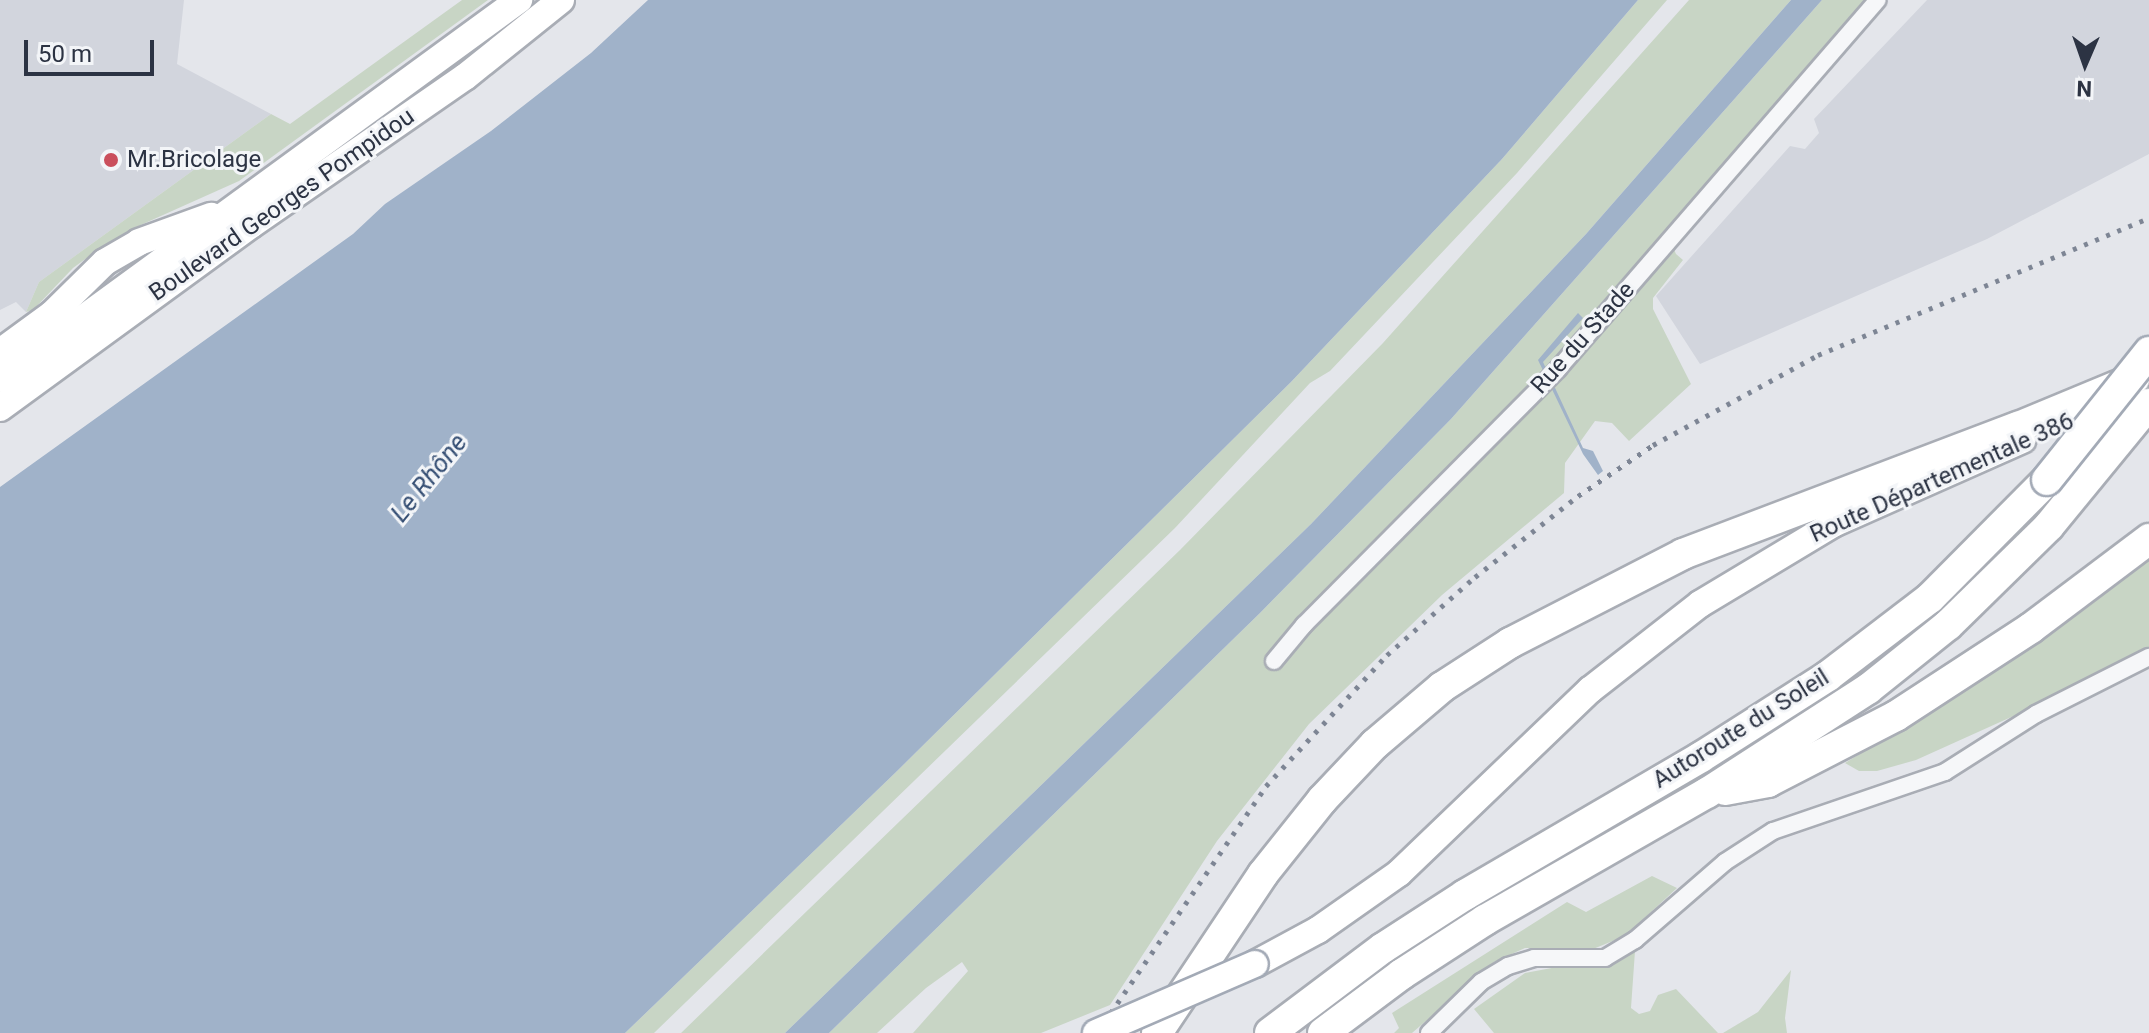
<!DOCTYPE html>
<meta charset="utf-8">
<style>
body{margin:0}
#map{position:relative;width:2149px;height:1033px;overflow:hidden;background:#e4e6eb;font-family:Roboto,sans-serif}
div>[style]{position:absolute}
.built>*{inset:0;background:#d2d5dd}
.green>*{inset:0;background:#c8d5c5}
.water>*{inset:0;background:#a0b2c9}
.roads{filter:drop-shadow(2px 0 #a9adb5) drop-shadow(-2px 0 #a9adb5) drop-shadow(0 2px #a9adb5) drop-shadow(0 -2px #a9adb5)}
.street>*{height:16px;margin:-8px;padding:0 8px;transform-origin:8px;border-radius:8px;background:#f6f7f9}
.primary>*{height:26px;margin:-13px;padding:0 13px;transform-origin:13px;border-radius:13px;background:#fff}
.highway>*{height:30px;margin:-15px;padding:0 15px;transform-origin:15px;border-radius:15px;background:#fff}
.rail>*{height:5px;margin-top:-2.5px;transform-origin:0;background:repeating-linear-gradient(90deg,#7d8594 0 4px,transparent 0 12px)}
.bridges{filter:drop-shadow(2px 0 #a3aab6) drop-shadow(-2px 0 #a3aab6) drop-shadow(0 2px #a3aab6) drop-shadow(0 -2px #a3aab6)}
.primary-bridge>*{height:26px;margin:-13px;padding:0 13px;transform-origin:13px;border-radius:13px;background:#fff}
.highway-bridge>*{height:30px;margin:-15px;padding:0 15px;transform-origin:15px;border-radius:15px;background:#fff}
.dots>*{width:22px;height:22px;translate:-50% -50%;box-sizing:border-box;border:4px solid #f3f5f8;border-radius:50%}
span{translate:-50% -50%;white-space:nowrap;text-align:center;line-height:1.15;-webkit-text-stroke:6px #f3f5f8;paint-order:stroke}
.poi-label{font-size:24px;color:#2c3343}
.left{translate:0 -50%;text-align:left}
.street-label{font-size:24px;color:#2c3343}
.water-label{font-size:26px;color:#375075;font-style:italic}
.north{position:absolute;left:2045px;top:24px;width:80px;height:80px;-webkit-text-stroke:6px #f3f5f8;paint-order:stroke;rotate:182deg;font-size:22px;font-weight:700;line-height:32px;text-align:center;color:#2c3343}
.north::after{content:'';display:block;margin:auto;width:28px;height:36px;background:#2c3343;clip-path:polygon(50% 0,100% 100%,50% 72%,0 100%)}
.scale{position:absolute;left:24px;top:40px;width:130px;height:36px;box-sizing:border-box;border:4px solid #2c3343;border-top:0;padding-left:10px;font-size:24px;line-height:28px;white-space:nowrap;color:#2c3343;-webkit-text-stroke:6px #f3f5f8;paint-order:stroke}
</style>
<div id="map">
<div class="built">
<div style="clip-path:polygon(0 0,184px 0,177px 64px,271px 114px,39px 282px,26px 312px,16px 302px,0 310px)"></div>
<div style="clip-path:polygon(1927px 0,2149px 0,2149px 154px,1987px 239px,1700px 364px,1656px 296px,1790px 146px,1805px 149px,1819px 133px,1814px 119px)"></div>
</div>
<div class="green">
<div style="clip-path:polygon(462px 0,488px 0,239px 181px,134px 228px,103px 246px,73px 268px,33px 310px,26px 312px,39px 282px,271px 114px,290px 124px)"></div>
<div style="clip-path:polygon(1638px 0,1667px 0,1517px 173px,1330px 371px,1310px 383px,1175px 528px,654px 1033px,625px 1033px,894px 774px,1291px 382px,1502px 159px)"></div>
<div style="clip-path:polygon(1689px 0,1791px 0,1586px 234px,1311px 524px,785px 1033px,681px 1033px,1180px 550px,1383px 343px)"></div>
<div style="clip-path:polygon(1822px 0,1867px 0,1667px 234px,1676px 254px,1683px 260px,1653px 298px,1653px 309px,1691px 384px,1629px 441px,1612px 423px,1595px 421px,1565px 463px,1564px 493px,1442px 595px,1309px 724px,1217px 841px,1110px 1005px,1041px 1033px,913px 1033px,968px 971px,962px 962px,926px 988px,877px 1033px,829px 1033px,1260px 613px,1451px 419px)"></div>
<div style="clip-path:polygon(2149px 556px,2149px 648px,2049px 700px,1916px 760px,1877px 771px,1859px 771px,1845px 763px,1983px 678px)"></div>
<div style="clip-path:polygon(1652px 876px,1677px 888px,1625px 936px,1593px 949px,1525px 948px,1494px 962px,1412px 1033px,1394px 1033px,1399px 1028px,1392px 1013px,1567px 902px,1586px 912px)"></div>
<div style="clip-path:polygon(1635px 951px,1631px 1008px,1639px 1014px,1650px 1011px,1658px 995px,1676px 989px,1718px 1033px,1494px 1033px,1474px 1009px,1525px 973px,1557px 967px,1598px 968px)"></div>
<div style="clip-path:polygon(1791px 970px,1785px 1018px,1787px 1033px,1723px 1033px,1758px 1012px)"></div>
</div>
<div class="water">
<div style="clip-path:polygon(648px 0,1638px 0,1502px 159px,1291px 382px,894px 774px,625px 1033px,0 1033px,0 487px,353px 234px,385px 204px,491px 131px,591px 53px)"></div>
<div style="clip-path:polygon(1791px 0,1822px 0,1451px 419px,1260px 613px,829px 1033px,785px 1033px,1311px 524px,1586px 234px)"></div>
<div style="clip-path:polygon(1578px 313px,1583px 318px,1543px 362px,1583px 448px,1593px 451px,1603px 471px,1598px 475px,1583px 454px,1538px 360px)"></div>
</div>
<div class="roads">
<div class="street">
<div style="left:1274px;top:661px;width:47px;rotate:-50.2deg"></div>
<div style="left:1304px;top:625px;width:361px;rotate:-45.2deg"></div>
<div style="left:1558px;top:369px;width:488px;rotate:-49.1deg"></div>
<div style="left:1429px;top:1033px;width:73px;rotate:-44.4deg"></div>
<div style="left:1481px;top:982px;width:31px;rotate:-31deg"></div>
<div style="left:1508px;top:966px;width:27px;rotate:-17deg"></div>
<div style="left:1534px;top:958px;width:71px"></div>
<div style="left:1605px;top:958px;width:35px;rotate:-31deg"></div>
<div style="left:1635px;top:940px;width:119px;rotate:-40.9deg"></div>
<div style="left:1725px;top:862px;width:57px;rotate:-32.9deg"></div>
<div style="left:1773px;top:831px;width:182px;rotate:-18.9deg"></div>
<div style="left:1945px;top:772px;width:108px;rotate:-32.5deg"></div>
<div style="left:2036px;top:714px;width:127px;rotate:-26.8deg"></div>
</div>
<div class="primary">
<div style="left:0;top:352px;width:64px;rotate:-36.2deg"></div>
<div style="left:52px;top:314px;width:74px;rotate:-44.5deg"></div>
<div style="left:105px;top:262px;width:39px;rotate:-30deg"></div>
<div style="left:139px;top:242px;width:77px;rotate:-19.9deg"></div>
<div style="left:0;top:379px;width:643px;rotate:-36.14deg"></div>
<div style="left:0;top:408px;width:311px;rotate:-36.1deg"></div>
<div style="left:251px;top:225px;width:260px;rotate:-34.7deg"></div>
<div style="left:465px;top:77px;width:123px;rotate:-38.7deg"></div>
<div style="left:1255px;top:964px;width:72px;rotate:-28.4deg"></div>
<div style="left:1318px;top:930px;width:99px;rotate:-35.1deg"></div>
<div style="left:1399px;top:873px;width:265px;rotate:-43.8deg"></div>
<div style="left:1590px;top:690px;width:140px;rotate:-38deg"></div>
<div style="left:1700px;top:604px;width:157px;rotate:-31deg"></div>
<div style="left:1835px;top:523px;width:205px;rotate:-23.9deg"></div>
</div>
<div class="highway">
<div style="left:1725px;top:790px;width:44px;rotate:-10.5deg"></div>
<div style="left:1768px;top:782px;width:144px;rotate:-27.3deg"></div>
<div style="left:1896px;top:716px;width:161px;rotate:-33.1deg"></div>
<div style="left:2031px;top:628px;width:148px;rotate:-37deg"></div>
<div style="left:1157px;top:1033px;width:191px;rotate:-56.3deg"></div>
<div style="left:1263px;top:874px;width:95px;rotate:-51.4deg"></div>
<div style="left:1322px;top:800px;width:77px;rotate:-46.6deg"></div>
<div style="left:1375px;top:744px;width:88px;rotate:-40.4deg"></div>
<div style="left:1442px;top:687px;width:81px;rotate:-32.9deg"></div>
<div style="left:1510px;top:643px;width:195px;rotate:-27.2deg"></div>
<div style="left:1683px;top:554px;width:358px;rotate:-20.8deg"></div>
<div style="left:2018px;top:427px;width:126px;rotate:-22.5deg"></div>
<div style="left:1270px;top:1033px;width:141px;rotate:-37deg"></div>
<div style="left:1383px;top:948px;width:98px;rotate:-32.9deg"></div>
<div style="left:1465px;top:895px;width:273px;rotate:-30.3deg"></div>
<div style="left:1701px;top:757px;width:151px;rotate:-32.5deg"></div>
<div style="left:1828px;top:676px;width:128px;rotate:-37.4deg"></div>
<div style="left:1930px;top:598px;width:166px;rotate:-45.2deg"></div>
<div style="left:1323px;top:1033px;width:99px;rotate:-36.8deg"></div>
<div style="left:1402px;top:974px;width:99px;rotate:-33deg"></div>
<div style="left:1485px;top:920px;width:256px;rotate:-29.8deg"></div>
<div style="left:1707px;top:793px;width:192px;rotate:-32.9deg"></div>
<div style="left:1868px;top:689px;width:102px;rotate:-38.7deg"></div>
<div style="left:1948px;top:625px;width:141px;rotate:-44.4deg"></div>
<div style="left:2049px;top:526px;width:158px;rotate:-50.7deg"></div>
</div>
</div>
<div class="rail">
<div style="left:1097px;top:1033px;width:299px;rotate:-55.6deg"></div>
<div style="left:1266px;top:786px;width:178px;rotate:-47.3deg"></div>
<div style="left:1387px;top:655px;width:118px;rotate:-41.6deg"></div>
<div style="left:1475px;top:577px;width:131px;rotate:-38.2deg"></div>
<div style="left:1578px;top:496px;width:91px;rotate:-34.2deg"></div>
<div style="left:1653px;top:445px;width:188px;rotate:-28.6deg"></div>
<div style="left:1818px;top:355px;width:358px;rotate:-22.5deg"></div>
</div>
<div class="bridges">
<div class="primary-bridge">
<div style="left:1096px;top:1033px;width:173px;rotate:-23.5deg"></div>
</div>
<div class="highway-bridge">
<div style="left:2047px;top:480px;width:164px;rotate:-51.4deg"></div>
</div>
</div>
<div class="dots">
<div style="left:111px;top:160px;background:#ca4f5c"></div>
</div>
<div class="poi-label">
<span class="left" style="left:127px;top:160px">Mr.Bricolage</span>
</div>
<div class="street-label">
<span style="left:282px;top:205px;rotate:-35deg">Boulevard Georges Pompidou</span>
<span style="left:1583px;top:338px;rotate:-48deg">Rue du Stade</span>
<span style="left:1942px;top:478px;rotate:-24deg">Route Départementale 386</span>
<span style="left:1741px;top:729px;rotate:-32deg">Autoroute du Soleil</span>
</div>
<div class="water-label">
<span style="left:429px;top:478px;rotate:-51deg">Le Rhône</span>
</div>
<div class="north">N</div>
<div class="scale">50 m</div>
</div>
